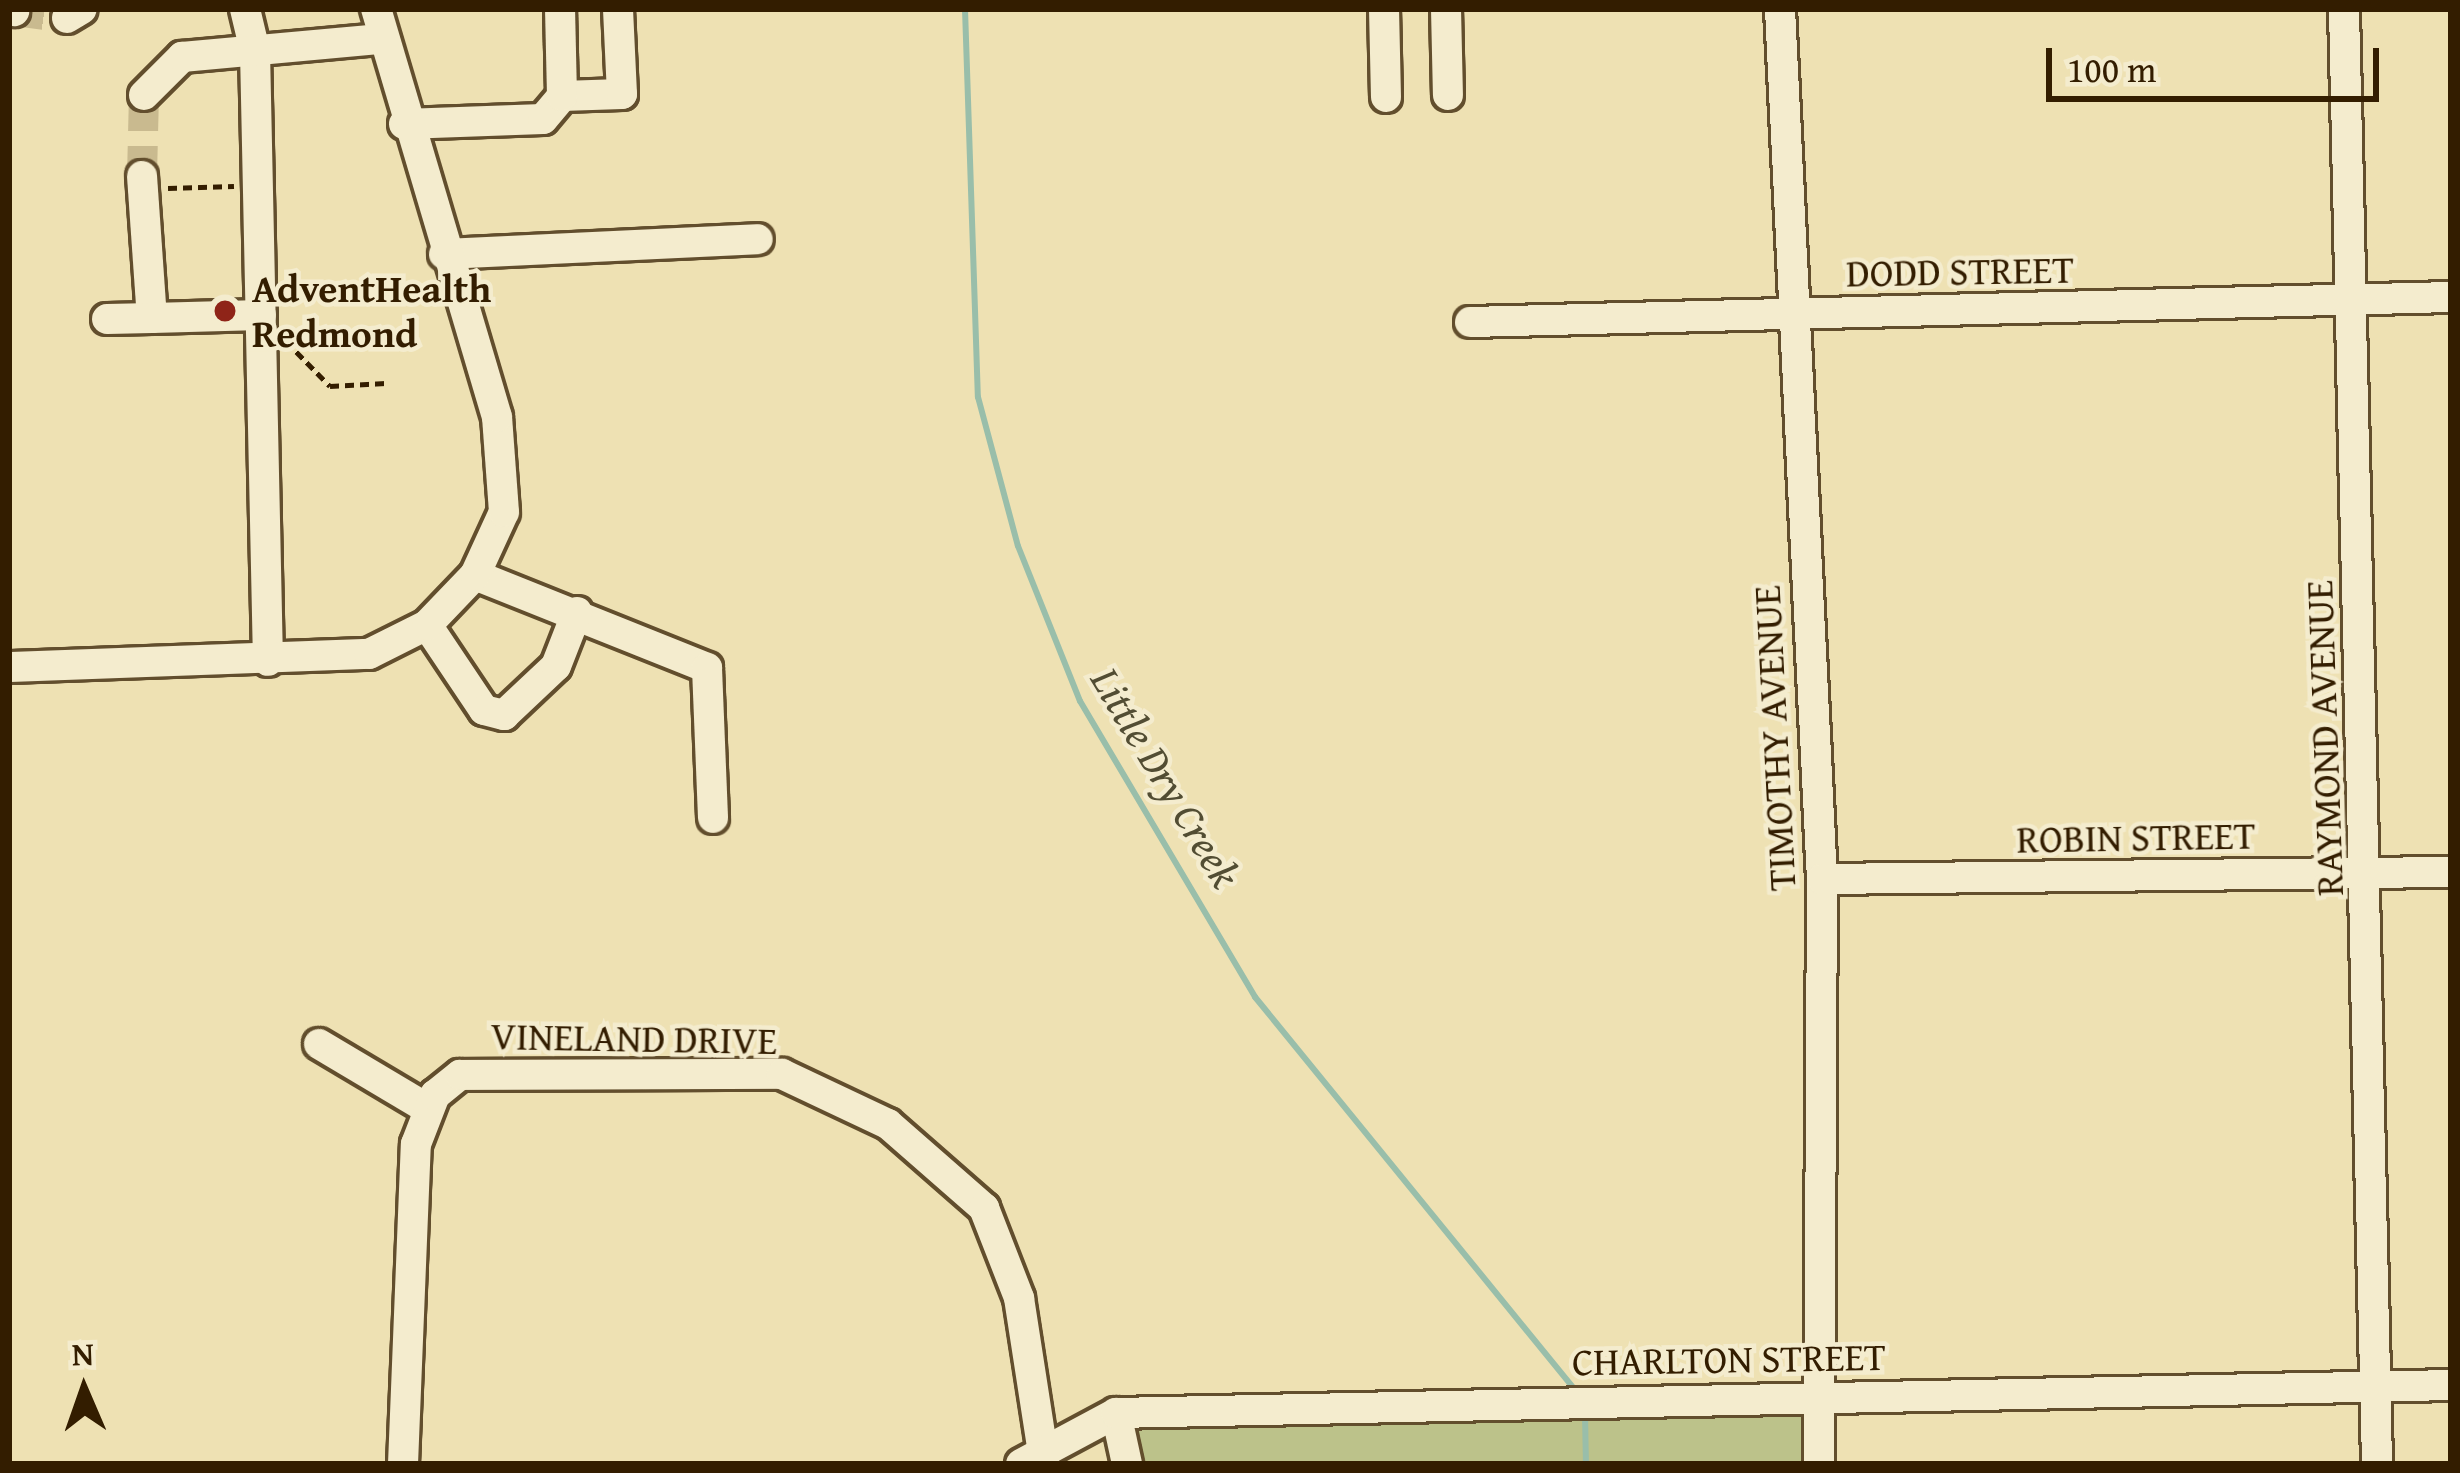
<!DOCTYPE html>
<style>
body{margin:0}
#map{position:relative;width:2460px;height:1473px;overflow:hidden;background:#eee1b3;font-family:"Gentium Book Plus",serif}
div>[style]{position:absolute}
.green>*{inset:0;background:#bcc28a}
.stream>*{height:6px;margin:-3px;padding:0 3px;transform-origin:3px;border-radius:3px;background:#99beaa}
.minor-tunnel>*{height:30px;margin-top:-15px;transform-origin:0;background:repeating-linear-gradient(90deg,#c9ba8f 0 30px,transparent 0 45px)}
.path>*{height:4.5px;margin-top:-2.25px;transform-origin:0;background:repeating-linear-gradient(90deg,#331d00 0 9px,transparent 0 15px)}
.roads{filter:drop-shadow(3px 0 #624e2d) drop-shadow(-3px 0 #624e2d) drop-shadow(0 3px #624e2d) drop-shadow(0 -3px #624e2d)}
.minor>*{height:30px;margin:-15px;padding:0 15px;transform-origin:15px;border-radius:15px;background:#f4ecce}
.dots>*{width:33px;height:33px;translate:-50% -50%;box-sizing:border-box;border:6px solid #f4ecce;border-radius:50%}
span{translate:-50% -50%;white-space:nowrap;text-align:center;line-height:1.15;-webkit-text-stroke:9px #f4ecce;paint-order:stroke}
.street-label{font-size:39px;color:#331d00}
.poi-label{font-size:39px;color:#331d00;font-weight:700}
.left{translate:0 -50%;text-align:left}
.water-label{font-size:42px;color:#524d33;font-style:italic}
.frame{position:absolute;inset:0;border:12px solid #331d00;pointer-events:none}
.north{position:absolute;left:24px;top:1329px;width:120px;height:120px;-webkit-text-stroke:9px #f4ecce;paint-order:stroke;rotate:358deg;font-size:33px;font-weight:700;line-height:48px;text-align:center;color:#331d00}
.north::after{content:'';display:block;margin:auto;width:42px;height:54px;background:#331d00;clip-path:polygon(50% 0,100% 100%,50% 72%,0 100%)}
.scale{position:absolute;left:2046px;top:48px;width:333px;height:54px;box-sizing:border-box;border:6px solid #331d00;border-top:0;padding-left:15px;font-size:36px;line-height:42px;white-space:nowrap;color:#331d00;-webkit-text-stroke:9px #f4ecce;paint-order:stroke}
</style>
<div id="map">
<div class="green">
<div style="clip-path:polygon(1818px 1396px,1819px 1464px,1127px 1464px,1116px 1413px)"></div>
</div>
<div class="stream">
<div style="left:965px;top:9px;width:388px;rotate:88.1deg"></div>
<div style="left:978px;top:397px;width:154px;rotate:75deg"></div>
<div style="left:1018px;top:546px;width:167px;rotate:68.2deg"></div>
<div style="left:1080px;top:701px;width:344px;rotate:59.4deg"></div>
<div style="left:1255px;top:997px;width:508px;rotate:50.83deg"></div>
<div style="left:1585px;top:1414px;width:50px;rotate:88.9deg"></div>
</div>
<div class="minor-tunnel">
<div style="left:14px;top:11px;width:53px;rotate:7.5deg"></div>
<div style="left:142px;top:176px;width:81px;rotate:-88.6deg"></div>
</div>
<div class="path">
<div style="left:168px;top:188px;width:66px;rotate:-1.7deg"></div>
<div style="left:286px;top:341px;width:63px;rotate:45.6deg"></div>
<div style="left:330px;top:386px;width:56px;rotate:-3.1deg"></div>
</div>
<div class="roads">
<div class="minor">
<div style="left:11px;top:9px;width:4px;rotate:34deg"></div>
<div style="left:245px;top:9px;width:43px;rotate:76.6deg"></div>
<div style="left:255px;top:51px;width:610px;rotate:88.78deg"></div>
<div style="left:1384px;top:9px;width:88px;rotate:88.7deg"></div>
<div style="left:1446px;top:9px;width:86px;rotate:88.7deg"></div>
<div style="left:1780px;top:9px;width:871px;rotate:87.24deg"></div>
<div style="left:1822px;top:879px;width:585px;rotate:90.29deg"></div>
<div style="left:2344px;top:9px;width:1455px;rotate:88.7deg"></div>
<div style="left:67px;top:18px;width:17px;rotate:-31deg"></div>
<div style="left:144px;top:95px;width:54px;rotate:-45deg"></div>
<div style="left:182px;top:57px;width:200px;rotate:-5.2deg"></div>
<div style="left:562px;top:96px;width:60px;rotate:-1.9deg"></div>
<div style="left:622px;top:94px;width:85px;rotate:-92.7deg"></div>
<div style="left:404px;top:124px;width:139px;rotate:-2.1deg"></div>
<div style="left:543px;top:119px;width:30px;rotate:-50deg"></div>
<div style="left:562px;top:96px;width:87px;rotate:-91.3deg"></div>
<div style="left:142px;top:176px;width:142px;rotate:86deg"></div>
<div style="left:152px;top:318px;width:109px;rotate:-1.6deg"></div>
<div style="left:444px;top:254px;width:314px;rotate:-2.7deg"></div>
<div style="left:107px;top:319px;width:45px;rotate:-1.3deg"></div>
<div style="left:1470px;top:322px;width:981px;rotate:-1.46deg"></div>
<div style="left:475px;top:575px;width:250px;rotate:21.8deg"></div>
<div style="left:707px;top:668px;width:150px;rotate:87.7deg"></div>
<div style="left:427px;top:625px;width:102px;rotate:56.2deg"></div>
<div style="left:484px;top:710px;width:21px;rotate:14deg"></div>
<div style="left:504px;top:715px;width:71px;rotate:-43.3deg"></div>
<div style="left:556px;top:666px;width:58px;rotate:-68.7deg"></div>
<div style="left:9px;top:667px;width:360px;rotate:-2.1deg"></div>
<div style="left:369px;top:654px;width:65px;rotate:-26.6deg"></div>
<div style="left:427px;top:625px;width:69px;rotate:-46.2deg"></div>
<div style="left:475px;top:575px;width:69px;rotate:-65.3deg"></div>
<div style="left:504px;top:512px;width:95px;rotate:-94.2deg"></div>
<div style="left:497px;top:417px;width:426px;rotate:-106.5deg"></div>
<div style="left:1822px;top:879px;width:629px;rotate:-0.64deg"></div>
<div style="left:319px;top:1044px;width:127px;rotate:30.8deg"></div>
<div style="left:1116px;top:1413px;width:52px;rotate:77.8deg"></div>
<div style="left:403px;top:1464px;width:320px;rotate:-87.7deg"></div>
<div style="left:416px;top:1144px;width:53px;rotate:-68.8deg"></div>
<div style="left:435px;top:1095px;width:32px;rotate:-39deg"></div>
<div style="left:460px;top:1075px;width:322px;rotate:-0.2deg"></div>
<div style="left:782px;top:1074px;width:117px;rotate:25.3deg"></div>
<div style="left:888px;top:1124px;width:128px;rotate:41.2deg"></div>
<div style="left:984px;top:1208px;width:97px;rotate:68.7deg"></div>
<div style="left:1019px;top:1298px;width:163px;rotate:81.2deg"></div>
<div style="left:1021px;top:1464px;width:108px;rotate:-28.2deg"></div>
<div style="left:1116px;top:1413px;width:1335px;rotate:-1.2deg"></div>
</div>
</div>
<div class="dots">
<div style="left:225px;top:311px;background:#8f2418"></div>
</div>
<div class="street-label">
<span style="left:1960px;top:271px;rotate:-1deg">DODD STREET</span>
<span style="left:1774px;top:738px;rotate:-93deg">TIMOTHY AVENUE</span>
<span style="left:2324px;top:738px;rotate:-92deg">RAYMOND AVENUE</span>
<span style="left:2136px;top:837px;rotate:-1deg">ROBIN STREET</span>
<span style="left:634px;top:1038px;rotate:1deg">VINELAND DRIVE</span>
<span style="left:1729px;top:1359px;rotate:-1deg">CHARLTON STREET</span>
</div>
<div class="poi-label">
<span class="left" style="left:252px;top:311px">AdventHealth<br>Redmond</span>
</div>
<div class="water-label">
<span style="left:1166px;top:777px;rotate:59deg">Little Dry Creek</span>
</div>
<div class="frame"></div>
<div class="north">N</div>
<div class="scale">100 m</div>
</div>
